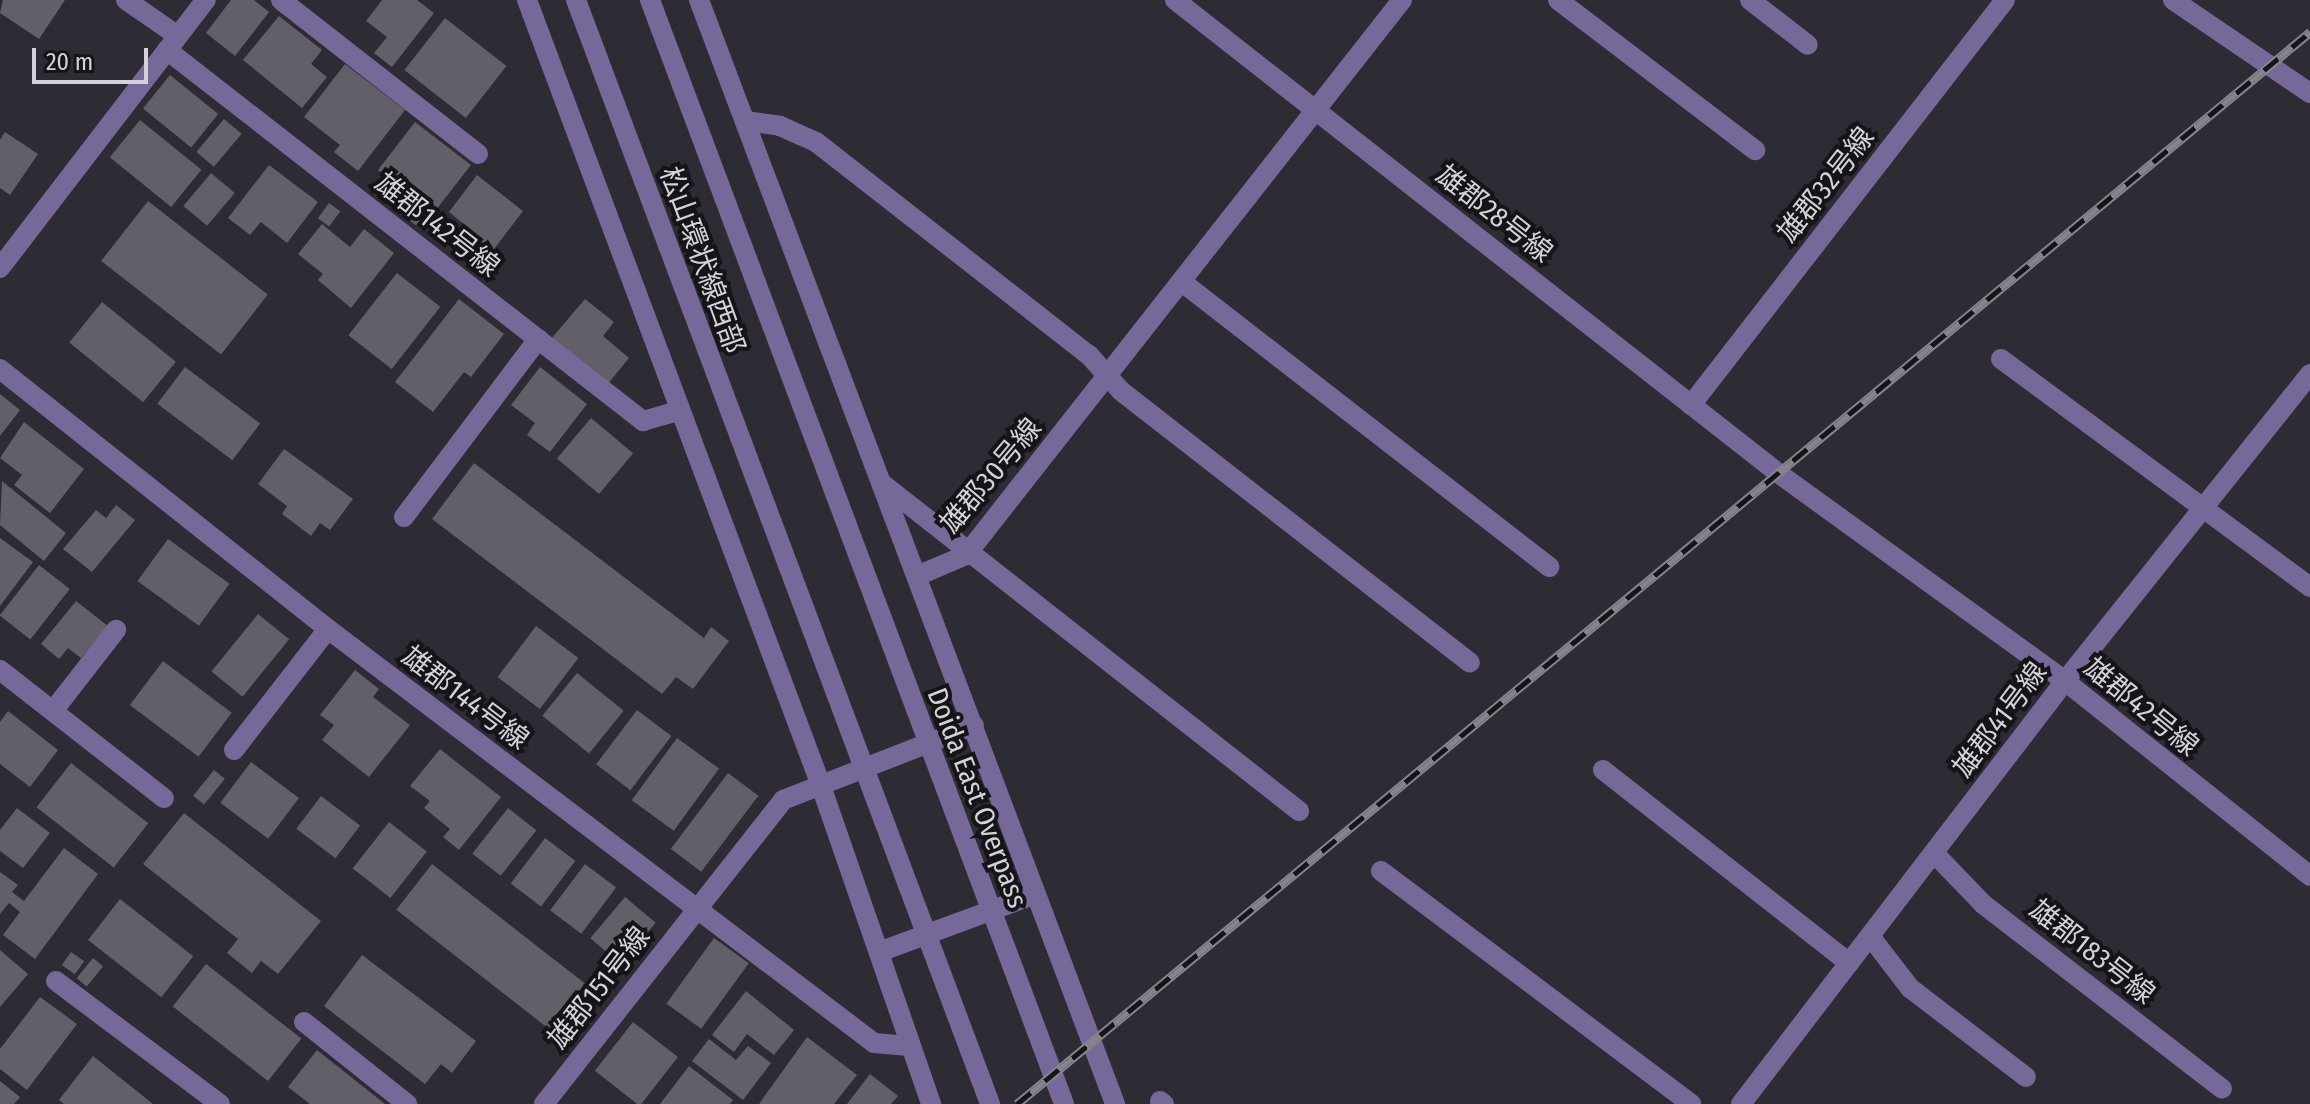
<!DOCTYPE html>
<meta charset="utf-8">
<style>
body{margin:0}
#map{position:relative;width:2310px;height:1104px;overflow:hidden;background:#2d2b34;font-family:"Fira Sans Condensed","Noto Sans JP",sans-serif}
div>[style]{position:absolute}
.building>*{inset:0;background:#625f69;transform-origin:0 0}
.minor>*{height:20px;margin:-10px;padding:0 10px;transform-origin:10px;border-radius:10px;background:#766899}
.rail>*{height:9px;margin-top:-4.5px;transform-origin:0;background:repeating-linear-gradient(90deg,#151418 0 18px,#85838b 0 36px);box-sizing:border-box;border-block:2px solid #85838b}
span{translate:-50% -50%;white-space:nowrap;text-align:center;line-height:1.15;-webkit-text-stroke:8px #151418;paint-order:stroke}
.street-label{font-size:28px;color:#d3d2d8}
.scale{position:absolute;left:32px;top:48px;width:116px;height:36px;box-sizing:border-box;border:4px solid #d3d2d8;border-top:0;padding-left:10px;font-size:24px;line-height:28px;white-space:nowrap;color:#d3d2d8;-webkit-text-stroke:6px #151418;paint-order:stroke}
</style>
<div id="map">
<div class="building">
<div style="clip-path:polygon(3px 0,65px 0,39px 39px,0 13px)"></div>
<div style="clip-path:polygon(231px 0,254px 0,269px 12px,235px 56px,206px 33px)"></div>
<div style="clip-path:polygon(382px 0,417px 0,434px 13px,392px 67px,374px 53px,387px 37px,366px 21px)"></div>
<div style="clip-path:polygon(279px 16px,322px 50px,311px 64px,327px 77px,302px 108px,243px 60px)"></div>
<div style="left:445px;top:18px;width:78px;height:66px;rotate:38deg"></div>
<div style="clip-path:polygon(345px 64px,405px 110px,358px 171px,334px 152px,340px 145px,304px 117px)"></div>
<div style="left:170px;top:75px;width:62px;height:43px;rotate:39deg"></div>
<div style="left:224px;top:119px;width:23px;height:43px;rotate:40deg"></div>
<div style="left:140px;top:120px;width:79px;height:48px;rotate:39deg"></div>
<div style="clip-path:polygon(415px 122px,471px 165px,421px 229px,401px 214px,414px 198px,378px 170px)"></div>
<div style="clip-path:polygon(5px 132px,38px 154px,10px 195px,0 188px,0 140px)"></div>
<div style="clip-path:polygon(269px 165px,318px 202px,287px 243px,261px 222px,250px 235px,228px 218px)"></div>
<div style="left:211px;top:173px;width:31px;height:43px;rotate:40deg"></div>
<div style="clip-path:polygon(477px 175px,523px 211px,478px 270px,454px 252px,471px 230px,449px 212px)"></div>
<div style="left:148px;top:201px;width:152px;height:76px;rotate:38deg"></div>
<div style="left:329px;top:203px;width:14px;height:19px;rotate:36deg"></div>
<div style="clip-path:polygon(322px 224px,350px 247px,364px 229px,394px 253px,351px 308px,318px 280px,323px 274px,298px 254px)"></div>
<div style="left:397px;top:273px;width:55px;height:79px;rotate:38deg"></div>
<div style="clip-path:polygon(459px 299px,504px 334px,471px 377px,464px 372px,433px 412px,395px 382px)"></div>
<div style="clip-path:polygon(585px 299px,614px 322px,603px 336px,629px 358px,607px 385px,551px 339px)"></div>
<div style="left:102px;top:302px;width:95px;height:52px;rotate:39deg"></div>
<div style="left:185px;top:367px;width:94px;height:46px;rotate:37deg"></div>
<div style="clip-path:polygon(540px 367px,587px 404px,550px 452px,527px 435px,535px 423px,511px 405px)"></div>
<div style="clip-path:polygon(0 394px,20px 410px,0 436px)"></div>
<div style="left:591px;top:418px;width:55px;height:53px;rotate:40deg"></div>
<div style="clip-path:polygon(24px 422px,84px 469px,50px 513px,14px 485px,22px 475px,0 458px)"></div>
<div style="clip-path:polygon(284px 449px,353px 499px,330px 530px,320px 523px,311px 536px,282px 514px,287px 506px,258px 484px)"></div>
<div style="clip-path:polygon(474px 463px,704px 638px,711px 627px,729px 641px,693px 689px,676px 677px,662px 694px,432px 519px)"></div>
<div style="clip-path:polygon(2px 481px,66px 533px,44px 561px,0 525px)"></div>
<div style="clip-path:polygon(116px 505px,135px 520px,92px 572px,63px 549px,96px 510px,106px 518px)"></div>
<div style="clip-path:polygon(0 538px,33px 562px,0 606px)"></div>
<div style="left:168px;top:539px;width:76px;height:52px;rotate:36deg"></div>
<div style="left:39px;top:565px;width:39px;height:64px;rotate:38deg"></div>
<div style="clip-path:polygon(76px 601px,108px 626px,81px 658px,68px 648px,59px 659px,41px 644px)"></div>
<div style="left:258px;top:614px;width:40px;height:74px;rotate:39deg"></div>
<div style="left:536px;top:626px;width:53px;height:64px;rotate:37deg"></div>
<div style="left:163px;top:661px;width:86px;height:55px;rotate:37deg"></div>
<div style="clip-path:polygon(355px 670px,379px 689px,373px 697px,410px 725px,369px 777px,322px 740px,334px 725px,320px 715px)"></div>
<div style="left:577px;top:673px;width:60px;height:55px;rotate:39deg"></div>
<div style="left:637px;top:710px;width:43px;height:68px;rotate:37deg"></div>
<div style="clip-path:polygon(8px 711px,58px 750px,30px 787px,0 764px,0 722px)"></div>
<div style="left:677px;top:738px;width:52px;height:77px;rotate:36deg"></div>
<div style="clip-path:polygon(440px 749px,501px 797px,459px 850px,443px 837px,450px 829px,424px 808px,430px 801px,410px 786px)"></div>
<div style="left:251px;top:762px;width:60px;height:51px;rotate:37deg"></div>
<div style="left:71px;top:763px;width:98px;height:56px;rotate:38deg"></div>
<div style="left:214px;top:770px;width:14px;height:33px;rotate:39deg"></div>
<div style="left:728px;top:773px;width:38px;height:95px;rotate:37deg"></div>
<div style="left:321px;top:796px;width:49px;height:41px;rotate:37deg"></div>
<div style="clip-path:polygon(17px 808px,50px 833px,23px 868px,0 851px,0 830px)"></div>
<div style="left:508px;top:808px;width:36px;height:58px;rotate:38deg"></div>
<div style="clip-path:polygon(184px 813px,321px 921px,278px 974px,261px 961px,252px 973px,227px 953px,238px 939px,143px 864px)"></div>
<div style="left:389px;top:822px;width:48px;height:59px;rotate:38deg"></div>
<div style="left:545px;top:838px;width:38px;height:57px;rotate:37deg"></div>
<div style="clip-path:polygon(64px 848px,98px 874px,35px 959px,3px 935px,20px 912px,9px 903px,0 914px,0 872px,18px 885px,12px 892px,24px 901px)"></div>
<div style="left:432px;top:864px;width:210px;height:58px;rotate:38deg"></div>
<div style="left:585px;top:864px;width:39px;height:58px;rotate:37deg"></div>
<div style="left:625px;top:897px;width:40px;height:54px;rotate:40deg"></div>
<div style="left:120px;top:899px;width:93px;height:52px;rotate:38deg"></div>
<div style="left:714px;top:938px;width:43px;height:81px;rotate:36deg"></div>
<div style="clip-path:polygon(0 950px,28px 974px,0 1007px)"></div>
<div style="left:71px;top:952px;width:16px;height:16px;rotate:35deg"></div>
<div style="clip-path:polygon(362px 955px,476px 1041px,452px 1073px,441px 1064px,425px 1084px,324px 1006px)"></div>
<div style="left:93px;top:958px;width:13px;height:26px;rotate:39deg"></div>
<div style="left:206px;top:964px;width:121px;height:54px;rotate:38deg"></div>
<div style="clip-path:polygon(746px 991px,794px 1030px,774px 1055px,747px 1034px,734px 1052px,712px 1035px)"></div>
<div style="clip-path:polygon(40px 997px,77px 1024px,27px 1090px,0 1069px,0 1049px)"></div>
<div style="left:633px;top:1022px;width:57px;height:62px;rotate:38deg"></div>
<div style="clip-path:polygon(807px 1037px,857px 1075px,834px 1104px,759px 1104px)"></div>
<div style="clip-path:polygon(709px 1039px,736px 1060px,748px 1046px,771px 1063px,743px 1100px,692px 1061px)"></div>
<div style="clip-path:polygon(317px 1050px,385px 1104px,310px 1104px,288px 1087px)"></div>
<div style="clip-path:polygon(93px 1056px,153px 1104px,64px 1104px,59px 1100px)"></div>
<div style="clip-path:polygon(689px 1066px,733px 1100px,730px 1104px,660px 1104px)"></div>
<div style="clip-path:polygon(870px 1074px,898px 1096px,891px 1104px,847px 1104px)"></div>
<div style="clip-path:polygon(0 1081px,20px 1097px,14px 1104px,0 1104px)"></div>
</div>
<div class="minor">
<div style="left:126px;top:0;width:63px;rotate:34.7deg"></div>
<div style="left:281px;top:0;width:250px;rotate:38deg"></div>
<div style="left:527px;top:0;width:836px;rotate:69.48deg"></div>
<div style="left:820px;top:783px;width:340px;rotate:70.9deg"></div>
<div style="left:576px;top:0;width:1179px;rotate:69.44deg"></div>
<div style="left:650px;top:0;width:1179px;rotate:69.44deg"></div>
<div style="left:699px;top:0;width:1180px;rotate:69.35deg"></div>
<div style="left:1175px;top:0;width:766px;rotate:38.11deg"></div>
<div style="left:1778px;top:473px;width:354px;rotate:35.9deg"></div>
<div style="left:2065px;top:681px;width:313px;rotate:38.5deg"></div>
<div style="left:1558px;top:0;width:248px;rotate:37.3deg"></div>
<div style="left:1750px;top:0;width:73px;rotate:37.8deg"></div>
<div style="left:2173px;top:0;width:166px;rotate:34.2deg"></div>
<div style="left:167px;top:50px;width:604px;rotate:37.93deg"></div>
<div style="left:643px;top:421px;width:37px;rotate:-16deg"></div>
<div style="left:746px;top:121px;width:34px;rotate:8deg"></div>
<div style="left:780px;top:126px;width:39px;rotate:24deg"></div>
<div style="left:816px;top:142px;width:346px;rotate:38deg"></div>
<div style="left:1089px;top:355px;width:48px;rotate:48.4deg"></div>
<div style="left:1121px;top:391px;width:442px;rotate:37.9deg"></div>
<div style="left:0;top:268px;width:338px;rotate:-52.5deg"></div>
<div style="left:1182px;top:282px;width:465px;rotate:37.8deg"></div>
<div style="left:2001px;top:359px;width:384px;rotate:36.4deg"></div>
<div style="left:0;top:369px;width:419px;rotate:38.4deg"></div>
<div style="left:328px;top:629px;width:685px;rotate:37.17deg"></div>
<div style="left:874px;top:1043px;width:35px;rotate:5deg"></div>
<div style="left:1691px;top:405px;width:512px;rotate:-52.21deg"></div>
<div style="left:884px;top:485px;width:528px;rotate:38.15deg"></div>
<div style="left:404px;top:517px;width:223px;rotate:-53deg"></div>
<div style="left:917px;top:576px;width:53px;rotate:-23.2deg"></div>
<div style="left:966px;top:555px;width:706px;rotate:-51.85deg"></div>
<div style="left:0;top:670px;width:208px;rotate:38deg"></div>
<div style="left:53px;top:711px;width:103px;rotate:-52.1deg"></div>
<div style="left:234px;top:750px;width:153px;rotate:-52.2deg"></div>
<div style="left:1603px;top:770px;width:313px;rotate:38.1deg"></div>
<div style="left:1934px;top:853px;width:71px;rotate:46.1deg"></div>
<div style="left:1983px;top:904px;width:302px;rotate:37.7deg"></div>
<div style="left:1381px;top:871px;width:388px;rotate:36.9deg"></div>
<div style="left:1870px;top:936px;width:66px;rotate:52.4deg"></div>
<div style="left:1910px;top:988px;width:146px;rotate:37.5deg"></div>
<div style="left:879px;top:952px;width:167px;rotate:-20.3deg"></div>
<div style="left:56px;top:981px;width:205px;rotate:36.9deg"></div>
<div style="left:304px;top:1022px;width:132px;rotate:38.5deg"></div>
<div style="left:1160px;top:1101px;width:5px;rotate:37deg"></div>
<div style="left:544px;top:1104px;width:387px;rotate:-51.8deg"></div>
<div style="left:783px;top:800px;width:205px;rotate:-21.4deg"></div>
<div style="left:1741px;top:1104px;width:533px;rotate:-52.55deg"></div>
<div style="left:2065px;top:681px;width:393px;rotate:-51.4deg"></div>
</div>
<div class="rail">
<div style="left:1017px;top:1104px;width:1680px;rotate:-39.66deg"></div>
</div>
<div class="street-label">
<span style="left:1826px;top:185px;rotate:-52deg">雄郡32号線</span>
<span style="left:1494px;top:214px;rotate:38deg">雄郡28号線</span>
<span style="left:437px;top:225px;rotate:38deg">雄郡142号線</span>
<span style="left:702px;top:260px;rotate:70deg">松山環状線西部</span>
<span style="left:991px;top:476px;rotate:-50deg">雄郡30号線</span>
<span style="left:465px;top:698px;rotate:37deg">雄郡144号線</span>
<span style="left:2141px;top:707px;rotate:39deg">雄郡42号線</span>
<span style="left:2000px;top:720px;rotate:-53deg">雄郡41号線</span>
<span style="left:977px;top:798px;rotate:69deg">Doida East Overpass</span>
<span style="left:2092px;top:952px;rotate:38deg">雄郡183号線</span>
<span style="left:599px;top:988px;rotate:-52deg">雄郡151号線</span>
</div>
<div class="scale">20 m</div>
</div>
